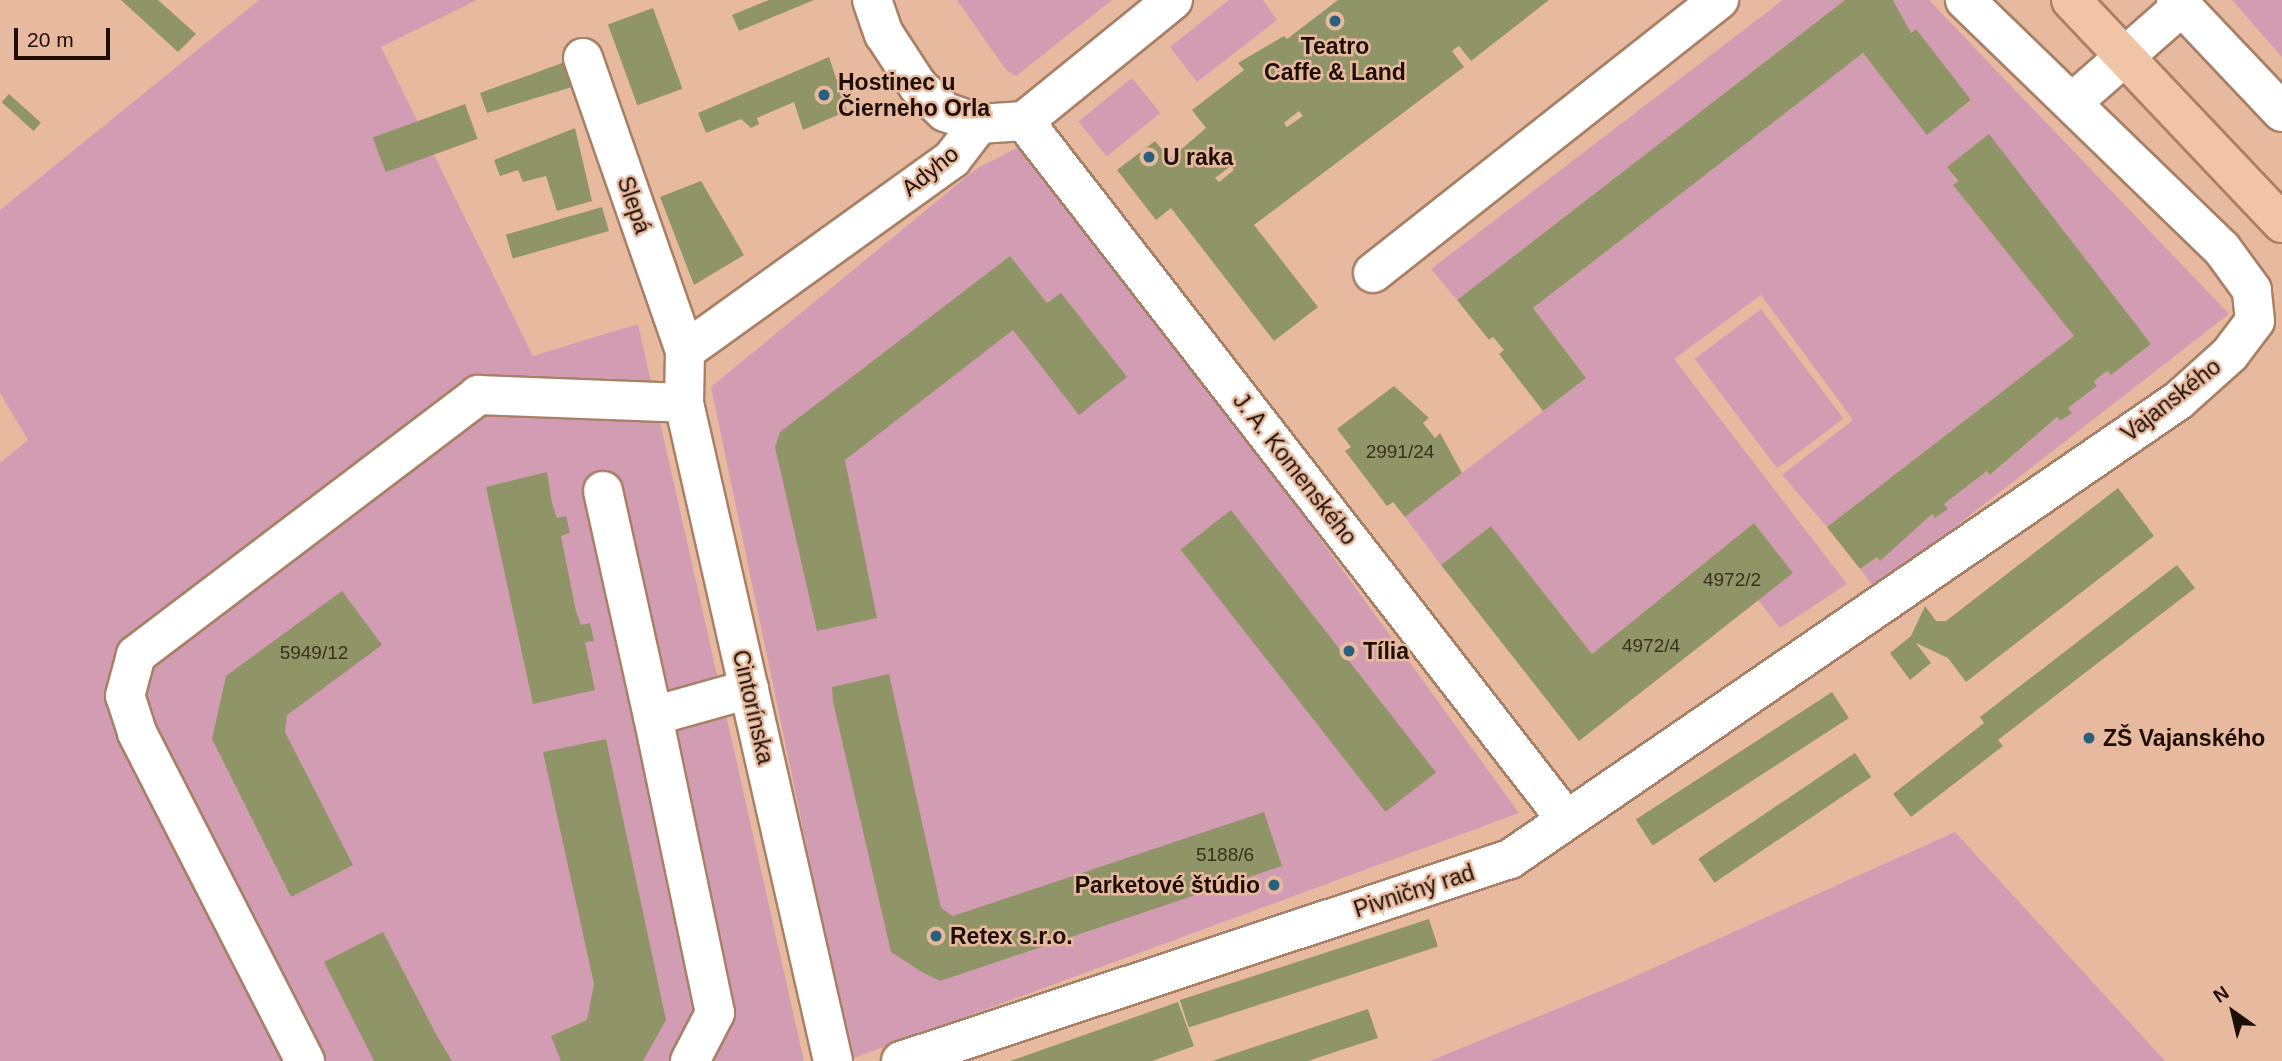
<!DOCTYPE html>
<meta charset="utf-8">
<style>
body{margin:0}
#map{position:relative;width:2282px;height:1061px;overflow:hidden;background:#e7ba9f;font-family:Arial,sans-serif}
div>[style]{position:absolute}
.green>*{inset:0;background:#d29db2;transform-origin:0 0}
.building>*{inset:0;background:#909567;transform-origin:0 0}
.roads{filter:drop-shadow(2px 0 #a97f65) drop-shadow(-2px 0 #a97f65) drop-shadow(0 2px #a97f65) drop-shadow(0 -2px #a97f65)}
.minor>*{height:38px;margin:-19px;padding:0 19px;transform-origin:19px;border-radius:19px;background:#fff}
.major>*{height:38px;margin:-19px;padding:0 19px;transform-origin:19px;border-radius:19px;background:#f1c4a7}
.dots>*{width:19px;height:19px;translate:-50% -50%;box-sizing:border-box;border:4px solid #e7ba9f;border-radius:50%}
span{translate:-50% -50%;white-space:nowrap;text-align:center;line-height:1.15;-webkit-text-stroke:5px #e7ba9f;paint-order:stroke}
.number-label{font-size:19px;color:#3a301e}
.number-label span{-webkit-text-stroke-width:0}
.poi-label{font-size:23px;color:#1e0e05;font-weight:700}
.left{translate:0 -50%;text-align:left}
.right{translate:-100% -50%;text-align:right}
.street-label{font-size:23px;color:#1e0e05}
.north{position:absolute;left:2198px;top:977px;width:70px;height:70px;-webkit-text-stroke:5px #e7ba9f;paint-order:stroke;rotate:326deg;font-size:19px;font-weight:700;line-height:28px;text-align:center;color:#1e0e05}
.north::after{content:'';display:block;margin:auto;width:24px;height:32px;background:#1e0e05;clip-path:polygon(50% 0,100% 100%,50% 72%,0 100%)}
.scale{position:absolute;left:14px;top:28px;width:96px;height:32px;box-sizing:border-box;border:4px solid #1e0e05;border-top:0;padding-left:9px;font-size:21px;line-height:24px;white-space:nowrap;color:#1e0e05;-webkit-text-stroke:5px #e7ba9f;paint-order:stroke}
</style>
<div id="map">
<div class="green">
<div style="clip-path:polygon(259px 0,477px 0,381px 47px,533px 356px,638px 324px,804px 1061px,0 1061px,0 463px,28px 440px,0 393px,0 210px)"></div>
<div style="clip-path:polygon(957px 0,1112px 0,1016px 76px,1006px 70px)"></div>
<div style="clip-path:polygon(1229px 0,1263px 0,1277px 20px,1197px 82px,1170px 47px)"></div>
<div style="clip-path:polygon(1783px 0,1845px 0,1457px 300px,1431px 269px)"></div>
<div style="clip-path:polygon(1893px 0,1929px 0,2229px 314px,1875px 589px,1860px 569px,1877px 557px,1880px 560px,1932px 514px,1935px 518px,1947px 509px,1944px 504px,1987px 471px,1991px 475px,2057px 417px,2060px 421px,2071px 413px,2068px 408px,2097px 386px,2094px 381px,2107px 371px,2111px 375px,2151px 344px,1989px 135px,1947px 167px,1957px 181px,1953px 185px,2074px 336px,1827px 527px,1782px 475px,1853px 420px,1761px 295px,1674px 359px,1847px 584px,1780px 628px,1758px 600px,1793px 573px,1754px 523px,1592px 654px,1491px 526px,1441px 565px,1405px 517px,1586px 378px,1533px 308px,1863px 53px,1927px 134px,1971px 101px,1916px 29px,1911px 33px)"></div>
<div style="clip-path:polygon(2232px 0,2282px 0,2282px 57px)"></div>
<div style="left:1132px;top:78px;width:45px;height:69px;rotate:51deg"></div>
<div style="clip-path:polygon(1031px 141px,1519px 813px,851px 1059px,711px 387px,976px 169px)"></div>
<div style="left:1761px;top:309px;width:137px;height:83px;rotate:53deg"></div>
<div style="clip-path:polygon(1955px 832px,2165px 1061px,1430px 1061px,1620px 983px)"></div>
</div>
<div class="building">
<div style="clip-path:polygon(121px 0,158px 0,196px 34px,178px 52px)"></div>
<div style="clip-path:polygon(769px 0,814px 0,739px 31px,732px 15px)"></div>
<div style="clip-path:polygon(evenodd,1338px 0,1549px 0,1471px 61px,1459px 46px,1452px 51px,1464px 67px,1254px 225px,1318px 307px,1274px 341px,1171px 208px,1156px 220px,1117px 170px,1155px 141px,1170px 159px,1206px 128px,1192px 110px,1244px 70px,1238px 63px,1284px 36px,1287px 39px,1338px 0,1299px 111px,1303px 116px,1287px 127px,1284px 123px,1299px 111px,1338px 0,1231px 166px,1234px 170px,1219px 182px,1215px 178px,1231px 166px)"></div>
<div style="clip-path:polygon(1845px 0,1893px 0,1911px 33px,1916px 29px,1971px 100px,1927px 135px,1863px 53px,1533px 308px,1586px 378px,1543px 411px,1499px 354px,1504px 350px,1493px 337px,1489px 340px,1457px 300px)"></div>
<div style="left:653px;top:8px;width:86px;height:48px;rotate:70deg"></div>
<div style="clip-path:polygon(829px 57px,847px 111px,803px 130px,794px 102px,757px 118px,759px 124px,751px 128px,741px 119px,706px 133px,698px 113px)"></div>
<div style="clip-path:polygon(565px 62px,572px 87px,487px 113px,480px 93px)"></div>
<div style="left:9px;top:94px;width:43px;height:11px;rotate:42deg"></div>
<div style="left:465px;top:104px;width:37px;height:98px;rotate:70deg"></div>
<div style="clip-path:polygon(575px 128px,592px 201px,557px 211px,546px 176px,523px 182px,518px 170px,500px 176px,494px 160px)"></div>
<div style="clip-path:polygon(1989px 134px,2151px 344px,2111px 375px,2107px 371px,2094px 381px,2097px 386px,2068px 408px,2072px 413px,2060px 421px,2057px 417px,1990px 475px,1987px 471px,1944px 504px,1948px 509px,1935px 518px,1932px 514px,1880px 561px,1877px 557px,1860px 569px,1827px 527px,2074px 336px,1953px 185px,1958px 181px,1947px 167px)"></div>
<div style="clip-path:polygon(701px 181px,744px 255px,694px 285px,660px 197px)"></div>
<div style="left:602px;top:207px;width:25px;height:100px;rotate:74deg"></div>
<div style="clip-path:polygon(1010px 256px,1047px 303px,1061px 293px,1127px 377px,1079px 415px,1013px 330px,845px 460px,877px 618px,817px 631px,775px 447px,780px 432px)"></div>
<div style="clip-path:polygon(1394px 386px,1429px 418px,1423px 423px,1435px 438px,1440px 433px,1462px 473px,1405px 517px,1393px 502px,1387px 506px,1345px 451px,1351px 447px,1337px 429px)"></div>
<div style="clip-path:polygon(547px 472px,552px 503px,557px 518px,566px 516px,570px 533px,561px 536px,576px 611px,581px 625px,590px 623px,594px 641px,585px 642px,595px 690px,533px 704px,486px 487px)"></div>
<div style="clip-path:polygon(2118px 488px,2154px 536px,1966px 682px,1948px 658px,1916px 643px,1931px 663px,1910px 680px,1890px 653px,1911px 636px,1925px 606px,1936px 621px,1946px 621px)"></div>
<div style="left:1231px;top:510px;width:333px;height:64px;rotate:52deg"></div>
<div style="clip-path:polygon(1754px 523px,1793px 573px,1579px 741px,1441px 565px,1491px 526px,1592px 654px)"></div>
<div style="clip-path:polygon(2177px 565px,2195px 588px,1998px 740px,2003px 746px,1911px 817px,1893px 794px,1984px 723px,1980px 717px)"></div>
<div style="clip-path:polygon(342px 591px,382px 645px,287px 715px,285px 732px,353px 865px,291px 897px,212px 739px,226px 676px)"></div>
<div style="clip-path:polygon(889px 674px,941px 908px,953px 916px,1264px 812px,1282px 866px,940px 981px,922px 972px,891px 952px,833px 702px,832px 687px)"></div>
<div style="left:1832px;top:692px;width:31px;height:234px;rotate:57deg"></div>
<div style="clip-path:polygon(606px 739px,666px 1020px,643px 1061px,561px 1061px,551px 1036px,587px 1020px,594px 984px,543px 752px)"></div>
<div style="left:1855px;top:753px;width:29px;height:189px;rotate:56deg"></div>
<div style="left:1429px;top:919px;width:29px;height:262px;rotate:72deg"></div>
<div style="clip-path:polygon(383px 932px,437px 1036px,452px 1061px,374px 1061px,324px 962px)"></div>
<div style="clip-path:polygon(1178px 1002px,1194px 1046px,1152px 1061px,1010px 1061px)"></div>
<div style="clip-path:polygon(1368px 1009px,1378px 1038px,1350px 1047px,1308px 1061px,1212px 1061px)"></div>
</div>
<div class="roads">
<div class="minor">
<div style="left:872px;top:0;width:36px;rotate:71deg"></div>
<div style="left:884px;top:34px;width:62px;rotate:56.8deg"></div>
<div style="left:918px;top:86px;width:37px;rotate:44deg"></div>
<div style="left:945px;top:112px;width:36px;rotate:19deg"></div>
<div style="left:979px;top:124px;width:45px;rotate:-3.8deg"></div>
<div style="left:1024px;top:121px;width:192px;rotate:-39.1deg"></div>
<div style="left:2176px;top:0;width:154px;rotate:46.6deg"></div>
<div style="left:583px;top:58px;width:310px;rotate:70.8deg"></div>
<div style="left:685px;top:351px;width:52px;rotate:91.1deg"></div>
<div style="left:684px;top:403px;width:675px;rotate:77.24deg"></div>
<div style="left:2074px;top:101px;width:144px;rotate:-41.3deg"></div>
<div style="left:1024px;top:121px;width:882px;rotate:52.18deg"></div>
<div style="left:1373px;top:273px;width:441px;rotate:-38.3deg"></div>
<div style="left:685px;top:351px;width:329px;rotate:-35.7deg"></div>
<div style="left:952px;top:159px;width:44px;rotate:-52.4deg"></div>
<div style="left:603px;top:491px;width:230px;rotate:77.5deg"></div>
<div style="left:305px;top:1061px;width:369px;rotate:-117.1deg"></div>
<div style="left:137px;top:732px;width:38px;rotate:-108deg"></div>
<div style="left:125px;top:696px;width:42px;rotate:-75deg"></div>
<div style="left:136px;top:655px;width:430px;rotate:-37.2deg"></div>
<div style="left:478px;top:395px;width:206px;rotate:2.2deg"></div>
<div style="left:690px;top:1061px;width:54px;rotate:-62.5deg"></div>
<div style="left:715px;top:1013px;width:303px;rotate:-101.8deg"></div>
<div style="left:653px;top:716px;width:100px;rotate:-15.7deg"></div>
<div style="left:901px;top:1061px;width:642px;rotate:-18.35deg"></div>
<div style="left:1510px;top:859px;width:811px;rotate:-34.45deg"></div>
<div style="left:2179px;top:400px;width:69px;rotate:-42deg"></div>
<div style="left:2230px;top:354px;width:41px;rotate:-52.9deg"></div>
<div style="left:2255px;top:321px;width:31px;rotate:-96deg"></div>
<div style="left:2252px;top:290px;width:51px;rotate:-126.2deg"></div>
<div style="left:2222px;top:249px;width:358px;rotate:-135.9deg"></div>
</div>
<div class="major">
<div style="left:2071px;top:0;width:307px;rotate:46.6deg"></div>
</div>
</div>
<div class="dots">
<div style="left:1335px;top:21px;background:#29607b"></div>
<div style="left:824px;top:95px;background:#29607b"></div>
<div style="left:1149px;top:157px;background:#29607b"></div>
<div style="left:1349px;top:651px;background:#29607b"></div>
<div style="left:2089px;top:738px;background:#29607b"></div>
<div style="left:1274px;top:885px;background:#29607b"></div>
<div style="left:936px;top:936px;background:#29607b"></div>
</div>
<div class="number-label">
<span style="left:1400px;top:452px">2991/24</span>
<span style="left:1732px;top:580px">4972/2</span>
<span style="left:1651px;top:646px">4972/4</span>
<span style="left:314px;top:653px">5949/12</span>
<span style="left:1225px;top:855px">5188/6</span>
</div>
<div class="poi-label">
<span style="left:1335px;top:59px">Teatro<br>Caffe &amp; Land</span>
<span class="left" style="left:838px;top:95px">Hostinec u<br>Čierneho Orla</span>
<span class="left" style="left:1163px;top:157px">U raka</span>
<span class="left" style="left:1363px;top:651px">Tília</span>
<span class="left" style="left:2103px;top:738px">ZŠ Vajanského</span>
<span class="right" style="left:1260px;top:885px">Parketové štúdio</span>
<span class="left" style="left:950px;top:936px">Retex s.r.o.</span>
</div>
<div class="street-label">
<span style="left:930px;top:171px;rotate:-39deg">Adyho</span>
<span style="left:634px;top:205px;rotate:71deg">Slepá</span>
<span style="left:2171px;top:400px;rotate:-38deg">Vajanského</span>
<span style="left:1295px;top:469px;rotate:52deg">J. A. Komenského</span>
<span style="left:753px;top:707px;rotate:77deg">Cintorínska</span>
<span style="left:1414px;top:891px;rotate:-18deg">Pivničný rad</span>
</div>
<div class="north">N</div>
<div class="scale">20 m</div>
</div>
